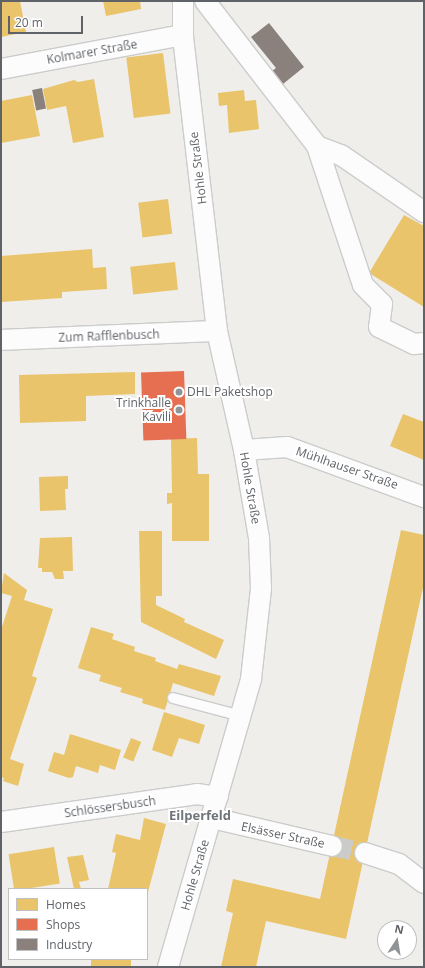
<!DOCTYPE html>
<meta charset="utf-8">
<style>
body{margin:0}
#map{position:relative;width:425px;height:968px;overflow:hidden;background:#efeeea;font-family:"Open Sans",sans-serif}
div>[style]{position:absolute}
.homes>*{inset:0;background:#e9c46a;transform-origin:0 0}
.shops>*{inset:0;background:#e76f51;transform-origin:0 0}
.industry>*{inset:0;background:#8a817c;transform-origin:0 0}
.minor-tunnel>*{height:20px;margin-top:-10px;transform-origin:0;background:repeating-linear-gradient(90deg,#cbcbca 0 20px,transparent 0 30px)}
.roads{filter:drop-shadow(1px 0 #cbcccc) drop-shadow(-1px 0 #cbcccc) drop-shadow(0 1px #cbcccc) drop-shadow(0 -1px #cbcccc)}
.service>*{height:10px;margin:-5px;padding:0 5px;transform-origin:5px;border-radius:5px;background:#fdfcfc}
.minor>*{height:20px;margin:-10px;padding:0 10px;transform-origin:10px;border-radius:10px;background:#fdfcfc}
.dots>*{width:11px;height:11px;translate:-50% -50%;box-sizing:border-box;border:2px solid #fff;border-radius:50%}
span{translate:-50% -50%;white-space:nowrap;text-align:center;line-height:1.15;-webkit-text-stroke:4px #fff;paint-order:stroke}
.street-label{font-size:12px;color:#5f6368}
.poi-label{font-size:12px;color:#5f6368}
.left{translate:0 -50%;text-align:left}
.right{translate:-100% -50%;text-align:right}
.neighbourhood-label{font-size:13px;color:#70757a;font-weight:700}
.frame{position:absolute;inset:0;border:2px solid #5f6368;pointer-events:none}
.legend{position:absolute;left:8px;top:888px;width:140px;height:72px;box-sizing:border-box;background:#fff;border:1px solid #bfc1c3;margin:0;padding:5px 7px;list-style:none;font-size:12px;color:#5f6368}
.legend li{display:flex;align-items:center;gap:8px;height:20px}
.legend b{width:20px;border:1px solid #bfc1c3}
.north{position:absolute;left:377px;top:920px;width:40px;height:40px;box-sizing:border-box;background:#fff;border:1px solid #bfc1c3;border-radius:50%;rotate:12deg;font-size:11px;font-weight:700;line-height:16px;text-align:center;color:#5f6368}
.north::after{content:'';display:block;margin:auto;width:14px;height:18px;background:#919496;clip-path:polygon(50% 0,100% 100%,50% 72%,0 100%)}
.scale{position:absolute;left:8px;top:16px;width:75px;height:18px;box-sizing:border-box;border:2px solid #5f6368;border-top:0;padding-left:5px;font-size:12px;line-height:14px;white-space:nowrap;color:#5f6368;-webkit-text-stroke:3px #fff;paint-order:stroke}
</style>
<div id="map">
<div class="homes">
<div style="clip-path:polygon(1px 1px,20px 1px,26px 32px,1px 37px)"></div>
<div style="clip-path:polygon(103px 1px,140px 1px,141px 9px,106px 16px)"></div>
<div style="left:163px;top:53px;width:61px;height:37px;rotate:83deg"></div>
<div style="clip-path:polygon(94px 79px,104px 137px,73px 143px,66px 106px,47px 110px,43px 89px,74px 80px,78px 82px)"></div>
<div style="clip-path:polygon(244px 90px,245px 101px,256px 100px,259px 129px,229px 133px,227px 105px,219px 106px,218px 93px)"></div>
<div style="clip-path:polygon(32px 95px,40px 136px,1px 143px,1px 101px)"></div>
<div style="left:168px;top:199px;width:35px;height:30px;rotate:83deg"></div>
<div style="clip-path:polygon(404px 215px,424px 226px,424px 307px,369px 273px)"></div>
<div style="clip-path:polygon(92px 249px,93px 268px,106px 267px,107px 289px,62px 292px,62px 298px,1px 302px,1px 256px)"></div>
<div style="left:175px;top:262px;width:28px;height:45px;rotate:84deg"></div>
<div style="clip-path:polygon(135px 372px,135px 394px,86px 396px,86px 421px,20px 423px,19px 375px)"></div>
<div style="clip-path:polygon(403px 414px,424px 422px,424px 460px,390px 446px)"></div>
<div style="clip-path:polygon(197px 438px,198px 474px,209px 474px,209px 541px,172px 541px,172px 503px,167px 504px,167px 493px,172px 493px,171px 439px)"></div>
<div style="clip-path:polygon(68px 476px,68px 489px,65px 489px,66px 510px,40px 511px,39px 477px)"></div>
<div style="clip-path:polygon(401px 530px,424px 535px,424px 583px,346px 939px,266px 921px,256px 967px,221px 967px,233px 913px,226px 911px,233px 879px,320px 899px)"></div>
<div style="clip-path:polygon(139px 531px,162px 531px,162px 596px,156px 596px,156px 605px,185px 619px,184px 622px,224px 640px,216px 659px,141px 622px)"></div>
<div style="clip-path:polygon(72px 537px,73px 571px,63px 571px,64px 579px,55px 579px,52px 572px,42px 572px,42px 568px,38px 568px,40px 538px)"></div>
<div style="clip-path:polygon(4px 573px,27px 590px,24px 600px,53px 609px,32px 676px,37px 678px,10px 759px,24px 764px,18px 786px,3px 781px,4px 778px,1px 777px,1px 630px,12px 596px,1px 593px)"></div>
<div style="clip-path:polygon(91px 627px,114px 634px,112px 639px,135px 647px,134px 651px,156px 658px,155px 661px,177px 669px,179px 664px,221px 676px,214px 696px,173px 683px,165px 710px,142px 703px,143px 699px,120px 692px,122px 688px,99px 681px,101px 675px,78px 668px)"></div>
<div style="clip-path:polygon(164px 712px,205px 725px,199px 744px,179px 738px,172px 757px,152px 750px)"></div>
<div style="clip-path:polygon(70px 734px,121px 750px,115px 770px,100px 765px,98px 773px,76px 766px,73px 777px,69px 778px,48px 771px,54px 752px,64px 755px)"></div>
<div style="left:131px;top:738px;width:11px;height:21px;rotate:22deg"></div>
<div style="clip-path:polygon(144px 818px,166px 824px,148px 892px,147px 889px,108px 889px,116px 853px,112px 852px,116px 834px,140px 840px)"></div>
<div style="left:54px;top:847px;width:37px;height:46px;rotate:81deg"></div>
<div style="clip-path:polygon(83px 855px,89px 880px,79px 882px,81px 889px,74px 889px,67px 857px)"></div>
<div style="left:91px;top:959px;width:40px;height:8px"></div>
</div>
<div class="shops">
<div style="left:184px;top:371px;width:68px;height:43px;rotate:88deg"></div>
</div>
<div class="industry">
<div style="clip-path:polygon(269px 23px,304px 67px,283px 84px,272px 71px,276px 68px,251px 37px)"></div>
<div style="left:42px;top:88px;width:21px;height:10px;rotate:79deg"></div>
</div>
<div class="minor-tunnel">
<div style="left:332px;top:846px;width:34px;rotate:12deg"></div>
</div>
<div class="roads">
<div class="service">
<div style="left:173px;top:698px;width:70px;rotate:14.8deg"></div>
</div>
<div class="minor">
<div style="left:205px;top:1px;width:183px;rotate:52.3deg"></div>
<div style="left:317px;top:146px;width:146px;rotate:71.7deg"></div>
<div style="left:363px;top:285px;width:27px;rotate:45deg"></div>
<div style="left:382px;top:304px;width:23px;rotate:97deg"></div>
<div style="left:379px;top:327px;width:39px;rotate:26deg"></div>
<div style="left:414px;top:344px;width:10px;rotate:-6deg"></div>
<div style="left:1px;top:69px;width:185px;rotate:-10.6deg"></div>
<div style="left:317px;top:146px;width:26px;rotate:21deg"></div>
<div style="left:341px;top:155px;width:101px;rotate:34.5deg"></div>
<div style="left:1px;top:340px;width:216px;rotate:-2.4deg"></div>
<div style="left:244px;top:450px;width:43px;rotate:-4deg"></div>
<div style="left:287px;top:447px;width:146px;rotate:20.1deg"></div>
<div style="left:212px;top:818px;width:123px;rotate:13.1deg"></div>
<div style="left:1px;top:822px;width:198px;rotate:-8.1deg"></div>
<div style="left:197px;top:794px;width:21px;rotate:8deg"></div>
<div style="left:365px;top:853px;width:36px;rotate:18deg"></div>
<div style="left:399px;top:864px;width:31px;rotate:37deg"></div>
<div style="left:168px;top:967px;width:300px;rotate:-73.9deg"></div>
<div style="left:251px;top:679px;width:92px;rotate:-83.7deg"></div>
<div style="left:261px;top:588px;width:50px;rotate:-92.3deg"></div>
<div style="left:259px;top:538px;width:89px;rotate:-99.7deg"></div>
<div style="left:244px;top:450px;width:122px;rotate:-102.8deg"></div>
<div style="left:217px;top:331px;width:298px;rotate:-96.6deg"></div>
<div style="left:183px;top:35px;width:34px;rotate:-90deg"></div>
</div>
</div>
<div class="dots">
<div style="left:179px;top:392px;background:#919496"></div>
<div style="left:179px;top:410px;background:#919496"></div>
</div>
<div class="street-label">
<span style="left:92px;top:52px;rotate:-10deg">Kolmarer Straße</span>
<span style="left:198px;top:168px;rotate:-97deg">Hohle Straße</span>
<span style="left:109px;top:336px;rotate:-2deg">Zum Rafflenbusch</span>
<span style="left:347px;top:468px;rotate:19deg">Mühlhauser Straße</span>
<span style="left:250px;top:488px;rotate:80deg">Hohle Straße</span>
<span style="left:110px;top:807px;rotate:-8deg">Schlössersbusch</span>
<span style="left:283px;top:835px;rotate:12deg">Elsässer Straße</span>
<span style="left:195px;top:875px;rotate:-74deg">Hohle Straße</span>
</div>
<div class="poi-label">
<span class="left" style="left:187px;top:392px">DHL Paketshop</span>
<span class="right" style="left:171px;top:410px">Trinkhalle<br>Kavili</span>
</div>
<div class="neighbourhood-label">
<span style="left:200px;top:815px">Eilperfeld</span>
</div>
<div class="frame"></div>
<ul class="legend">
<li><b style="height:11px;background:#e9c46a"></b>Homes</li>
<li><b style="height:11px;background:#e76f51"></b>Shops</li>
<li><b style="height:11px;background:#8a817c"></b>Industry</li>
</ul>
<div class="north">N</div>
<div class="scale">20 m</div>
</div>
